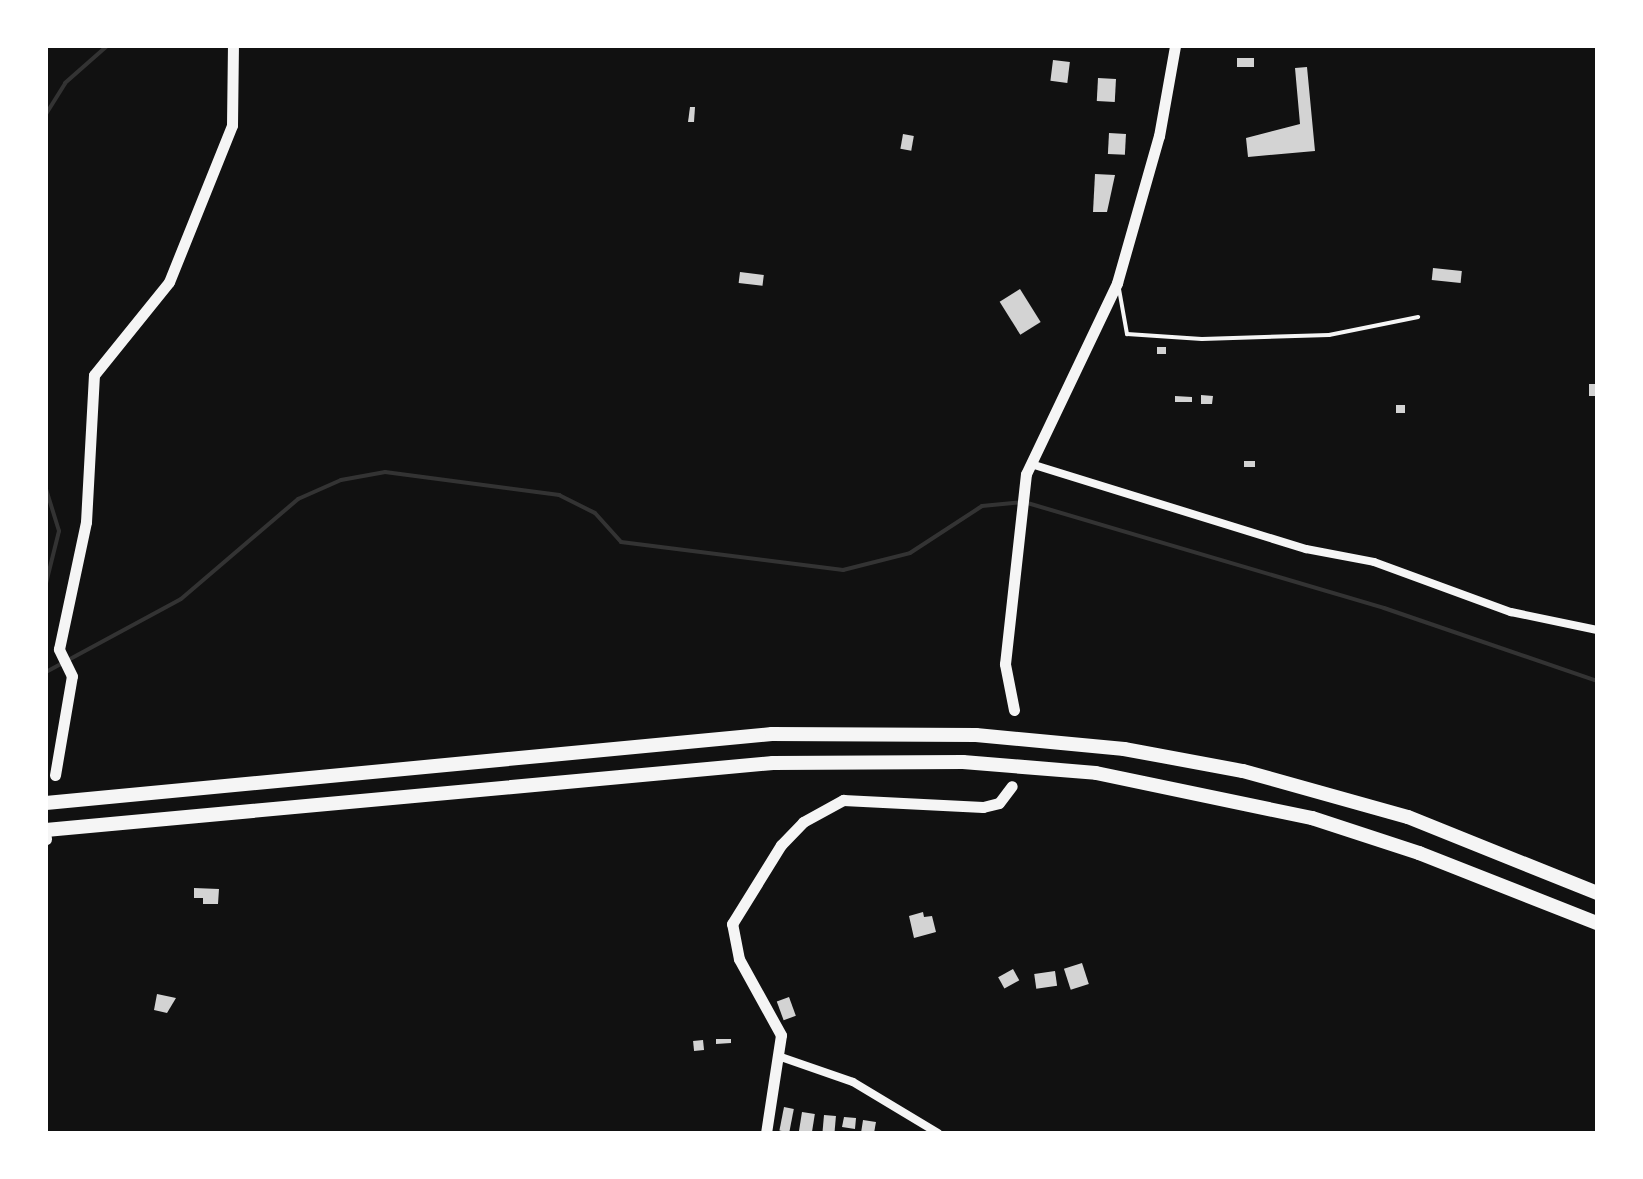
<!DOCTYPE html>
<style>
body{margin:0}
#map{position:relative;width:1643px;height:1179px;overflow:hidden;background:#111;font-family:Merriweather,serif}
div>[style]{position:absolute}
.stream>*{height:4px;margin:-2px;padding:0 2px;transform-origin:2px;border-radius:2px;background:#333}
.building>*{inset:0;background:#d3d3d3;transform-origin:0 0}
.service>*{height:4px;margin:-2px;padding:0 2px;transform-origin:2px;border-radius:2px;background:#f5f5f5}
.minor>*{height:8px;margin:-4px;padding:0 4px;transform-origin:4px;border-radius:4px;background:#f5f5f5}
.tertiary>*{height:11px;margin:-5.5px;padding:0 5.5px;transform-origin:5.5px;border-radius:5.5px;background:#f5f5f5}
.trunk>*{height:14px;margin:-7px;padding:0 7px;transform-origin:7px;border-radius:7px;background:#f5f5f5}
span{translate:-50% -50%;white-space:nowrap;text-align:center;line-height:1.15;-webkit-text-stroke:6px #fff;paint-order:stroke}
.frame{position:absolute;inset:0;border:48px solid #fff;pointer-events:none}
</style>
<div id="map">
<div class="stream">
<div style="left:46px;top:114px;width:36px;rotate:-58deg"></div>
<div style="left:65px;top:83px;width:56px;rotate:-41.4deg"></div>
<div style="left:46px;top:489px;width:44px;rotate:72.8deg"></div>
<div style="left:59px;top:531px;width:54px;rotate:104deg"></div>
<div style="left:46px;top:672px;width:153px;rotate:-28.4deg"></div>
<div style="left:181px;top:599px;width:154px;rotate:-40.5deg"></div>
<div style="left:298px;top:499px;width:47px;rotate:-23.8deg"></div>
<div style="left:341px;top:480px;width:45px;rotate:-10.3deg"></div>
<div style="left:385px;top:472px;width:176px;rotate:7.5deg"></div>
<div style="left:559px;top:495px;width:40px;rotate:26.6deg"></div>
<div style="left:595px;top:513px;width:39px;rotate:48deg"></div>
<div style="left:621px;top:542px;width:224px;rotate:7.2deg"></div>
<div style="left:843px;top:570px;width:69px;rotate:-14.2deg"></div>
<div style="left:910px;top:553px;width:86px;rotate:-33.1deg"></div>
<div style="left:982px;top:506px;width:42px;rotate:-5.4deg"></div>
<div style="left:1024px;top:502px;width:375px;rotate:16.4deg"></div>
<div style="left:1384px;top:608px;width:225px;rotate:18.9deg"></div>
</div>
<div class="building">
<div style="left:1254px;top:58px;width:9px;height:17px;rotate:90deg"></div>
<div style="left:1053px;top:60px;width:17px;height:21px;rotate:7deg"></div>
<div style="clip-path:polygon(1307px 67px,1315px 151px,1248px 157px,1246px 138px,1300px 124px,1295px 68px)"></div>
<div style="left:1098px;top:78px;width:18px;height:23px;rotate:3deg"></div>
<div style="clip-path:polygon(690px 107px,695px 107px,694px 122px,688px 122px)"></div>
<div style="left:1109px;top:133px;width:17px;height:21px;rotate:3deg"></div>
<div style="left:903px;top:134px;width:11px;height:15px;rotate:10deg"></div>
<div style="clip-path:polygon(1095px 174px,1115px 175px,1107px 212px,1093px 212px)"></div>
<div style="left:1433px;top:268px;width:29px;height:12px;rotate:6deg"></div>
<div style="left:740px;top:272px;width:24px;height:11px;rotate:7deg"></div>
<div style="left:1020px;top:289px;width:39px;height:24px;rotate:58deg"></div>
<div style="left:1157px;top:347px;width:9px;height:7px"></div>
<div style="left:1589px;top:384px;width:8px;height:12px"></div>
<div style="clip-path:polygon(1201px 395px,1213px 396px,1212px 404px,1201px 404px)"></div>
<div style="clip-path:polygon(1175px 396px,1192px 397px,1192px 402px,1175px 402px)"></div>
<div style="left:1396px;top:405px;width:9px;height:8px"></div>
<div style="left:1244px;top:461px;width:11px;height:6px"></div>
<div style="clip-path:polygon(194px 888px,219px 889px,218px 904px,203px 904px,203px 898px,194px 898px)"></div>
<div style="clip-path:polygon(923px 912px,924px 917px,932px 916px,936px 932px,914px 938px,909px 916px)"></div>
<div style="left:1082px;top:963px;width:22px;height:19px;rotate:72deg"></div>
<div style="left:1013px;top:969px;width:13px;height:17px;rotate:61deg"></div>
<div style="left:1055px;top:971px;width:15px;height:21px;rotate:82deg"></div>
<div style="clip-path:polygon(157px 994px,176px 998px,167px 1013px,154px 1010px)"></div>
<div style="left:789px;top:997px;width:20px;height:13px;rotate:70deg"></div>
<div style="clip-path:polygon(716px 1039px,731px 1039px,731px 1043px,716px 1044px)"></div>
<div style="left:703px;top:1040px;width:10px;height:10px;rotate:84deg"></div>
<div style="left:784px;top:1107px;width:10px;height:24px;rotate:11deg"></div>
<div style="left:802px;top:1112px;width:13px;height:21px;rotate:9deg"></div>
<div style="left:824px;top:1115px;width:12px;height:18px;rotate:5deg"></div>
<div style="clip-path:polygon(844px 1117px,856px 1118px,855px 1129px,842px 1127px)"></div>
<div style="clip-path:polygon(863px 1120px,876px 1122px,874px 1133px,861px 1133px)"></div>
</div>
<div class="service">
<div style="left:1119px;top:289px;width:46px;rotate:79.9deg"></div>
<div style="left:1127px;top:334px;width:75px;rotate:3.8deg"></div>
<div style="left:1202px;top:339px;width:127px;rotate:-1.8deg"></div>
<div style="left:1329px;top:335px;width:91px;rotate:-11.4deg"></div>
</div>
<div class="minor">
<div style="left:1031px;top:464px;width:288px;rotate:17.2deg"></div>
<div style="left:1306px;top:549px;width:69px;rotate:10.8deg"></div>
<div style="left:1374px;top:562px;width:146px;rotate:20.1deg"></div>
<div style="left:1511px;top:612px;width:88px;rotate:11.8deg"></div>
<div style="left:778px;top:1056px;width:79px;rotate:19.1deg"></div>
<div style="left:853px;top:1082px;width:99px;rotate:31deg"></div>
</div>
<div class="tertiary">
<div style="left:1014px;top:710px;width:47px;rotate:-101.1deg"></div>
<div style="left:1005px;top:664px;width:191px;rotate:-83.7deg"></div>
<div style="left:1026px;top:474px;width:212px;rotate:-64.5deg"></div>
<div style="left:1117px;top:283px;width:153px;rotate:-74.1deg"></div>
<div style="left:1159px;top:136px;width:91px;rotate:-79.9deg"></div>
<div style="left:55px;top:775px;width:100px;rotate:-80.3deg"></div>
<div style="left:72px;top:676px;width:30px;rotate:-116deg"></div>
<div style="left:59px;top:649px;width:130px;rotate:-78deg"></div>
<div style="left:86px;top:522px;width:147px;rotate:-86.9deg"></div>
<div style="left:94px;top:375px;width:119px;rotate:-51.1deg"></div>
<div style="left:169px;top:282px;width:169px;rotate:-68.1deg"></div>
<div style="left:232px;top:125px;width:79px;rotate:-89.3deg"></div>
<div style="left:46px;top:839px;width:1px;rotate:-90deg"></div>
<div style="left:766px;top:1133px;width:99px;rotate:-81.3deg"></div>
<div style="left:781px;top:1035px;width:87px;rotate:-118.9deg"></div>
<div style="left:739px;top:959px;width:36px;rotate:-101deg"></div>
<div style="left:732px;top:924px;width:93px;rotate:-58.2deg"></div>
<div style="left:781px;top:845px;width:32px;rotate:-46deg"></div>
<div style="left:803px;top:822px;width:46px;rotate:-28.8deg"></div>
<div style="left:843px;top:800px;width:140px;rotate:2.9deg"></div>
<div style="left:983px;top:807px;width:16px;rotate:-14deg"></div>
<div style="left:999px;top:803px;width:21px;rotate:-53deg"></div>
</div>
<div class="trunk">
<div style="left:46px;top:803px;width:729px;rotate:-5.43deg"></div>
<div style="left:772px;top:734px;width:204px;rotate:0.3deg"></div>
<div style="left:976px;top:735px;width:149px;rotate:5.4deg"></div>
<div style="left:1124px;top:749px;width:121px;rotate:10.5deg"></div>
<div style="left:1243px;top:771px;width:171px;rotate:15.6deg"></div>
<div style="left:1408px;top:817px;width:204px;rotate:21.9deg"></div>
<div style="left:46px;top:830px;width:730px;rotate:-5.27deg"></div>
<div style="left:773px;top:763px;width:190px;rotate:-0.3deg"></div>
<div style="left:963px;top:762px;width:133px;rotate:4.7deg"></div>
<div style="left:1096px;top:773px;width:221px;rotate:11.8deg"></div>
<div style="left:1312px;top:818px;width:113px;rotate:18.1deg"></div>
<div style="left:1419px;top:853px;width:191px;rotate:21.5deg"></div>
</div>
<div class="frame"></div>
</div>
